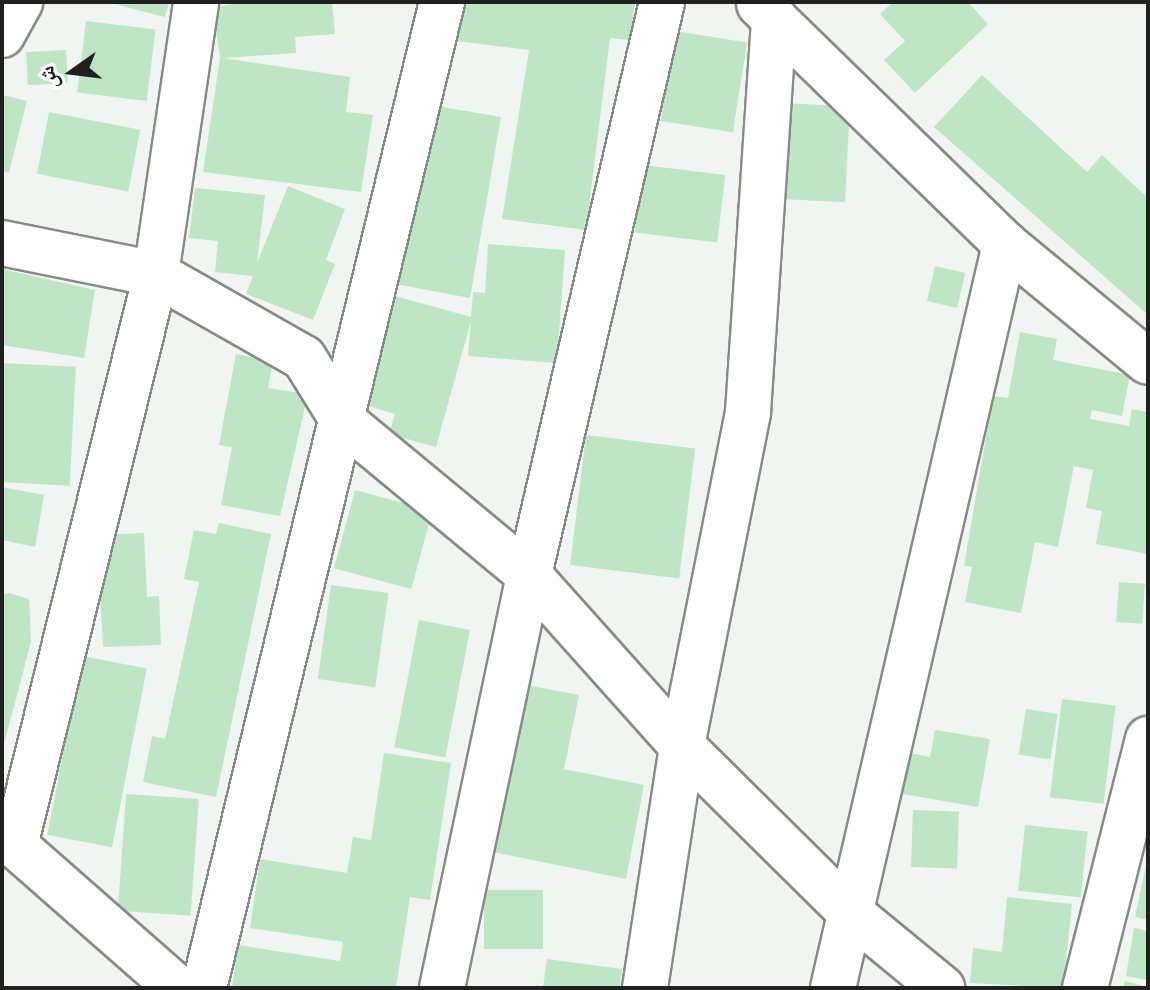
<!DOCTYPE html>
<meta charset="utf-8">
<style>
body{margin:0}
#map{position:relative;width:1150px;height:990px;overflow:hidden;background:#f0f5f1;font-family:Cabin,"Noto Naskh Arabic",sans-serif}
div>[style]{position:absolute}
.building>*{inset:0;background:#bee6c4;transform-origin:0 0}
.roads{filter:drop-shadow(2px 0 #878b88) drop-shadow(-2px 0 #878b88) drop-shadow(0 2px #878b88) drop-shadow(0 -2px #878b88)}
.minor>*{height:44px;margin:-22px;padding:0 22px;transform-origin:22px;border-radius:22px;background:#fff}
span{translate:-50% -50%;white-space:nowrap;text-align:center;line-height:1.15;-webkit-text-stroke:7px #fff;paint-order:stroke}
.frame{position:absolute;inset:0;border:4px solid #1f201f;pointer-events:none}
.north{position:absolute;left:32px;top:32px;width:80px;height:80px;-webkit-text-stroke:6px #fff;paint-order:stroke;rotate:256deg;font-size:22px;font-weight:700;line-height:32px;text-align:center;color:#1f201f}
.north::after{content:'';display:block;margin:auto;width:28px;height:36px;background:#1f201f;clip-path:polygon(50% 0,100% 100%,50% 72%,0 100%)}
</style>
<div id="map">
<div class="building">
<div style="clip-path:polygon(107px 2px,169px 2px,165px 17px)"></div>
<div style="clip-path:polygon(246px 2px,332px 2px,335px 34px,295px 37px,296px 53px,222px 58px,350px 77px,346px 112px,373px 115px,361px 192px,203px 172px,220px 58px,213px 7px)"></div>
<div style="clip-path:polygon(462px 2px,635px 2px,630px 40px,610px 38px,586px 230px,502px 219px,529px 50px,457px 41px)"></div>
<div style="clip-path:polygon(893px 2px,968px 2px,988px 24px,915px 93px,884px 60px,905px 41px,880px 14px)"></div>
<div style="left:86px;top:21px;width:70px;height:72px;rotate:7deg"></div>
<div style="left:675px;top:31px;width:73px;height:91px;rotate:9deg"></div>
<div style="left:66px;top:50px;width:33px;height:40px;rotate:87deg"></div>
<div style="clip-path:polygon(982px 75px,1087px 172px,1102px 155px,1148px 198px,1148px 315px,934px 127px)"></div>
<div style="clip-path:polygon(2px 95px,27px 101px,9px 173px,2px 171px)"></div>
<div style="left:783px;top:103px;width:67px;height:96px;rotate:3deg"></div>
<div style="clip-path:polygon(437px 106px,501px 117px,470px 298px,390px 283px,413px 149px,429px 152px)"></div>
<div style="left:49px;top:112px;width:93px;height:63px;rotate:11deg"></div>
<div style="left:643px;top:165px;width:83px;height:68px;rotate:7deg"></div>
<div style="clip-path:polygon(288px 186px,345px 209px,326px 260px,335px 264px,313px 320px,246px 294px,253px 276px,215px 272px,218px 241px,189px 238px,195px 188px,265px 195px,257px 263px)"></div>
<div style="clip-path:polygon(488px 244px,565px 250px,557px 363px,468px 356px,471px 321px,436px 447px,389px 434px,395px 414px,365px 405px,395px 296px,471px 317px,473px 292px,485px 293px)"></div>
<div style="left:935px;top:266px;width:31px;height:36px;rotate:13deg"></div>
<div style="clip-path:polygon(2px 269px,95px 290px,84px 358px,2px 345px)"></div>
<div style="clip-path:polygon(1020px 332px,1057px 339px,1053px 360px,1130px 375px,1122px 416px,1092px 410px,1090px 419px,1129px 426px,1132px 409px,1148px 412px,1148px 554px,1096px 544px,1102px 511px,1086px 508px,1093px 470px,1074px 466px,1058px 547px,1035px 542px,1021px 613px,965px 602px,972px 567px,964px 566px,993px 396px,1008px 398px)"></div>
<div style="clip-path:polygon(236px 354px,273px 361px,268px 388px,308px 394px,280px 516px,221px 505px,232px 447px,219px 445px)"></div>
<div style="left:2px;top:363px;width:74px;height:119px;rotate:3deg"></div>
<div style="left:586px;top:435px;width:110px;height:131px;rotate:7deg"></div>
<div style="clip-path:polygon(2px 487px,44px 495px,35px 547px,2px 540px)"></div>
<div style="left:355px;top:490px;width:80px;height:81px;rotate:15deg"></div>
<div style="clip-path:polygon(219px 523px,271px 534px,216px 797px,143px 782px,152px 736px,165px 739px,199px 582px,184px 579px,194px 530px,216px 534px)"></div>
<div style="clip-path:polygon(144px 533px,147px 597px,159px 596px,161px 645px,103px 647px,97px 535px)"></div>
<div style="left:1119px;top:582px;width:26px;height:40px;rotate:4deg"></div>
<div style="left:331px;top:585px;width:58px;height:95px;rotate:8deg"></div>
<div style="clip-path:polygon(9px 593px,29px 599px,31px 642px,3px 748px,2px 594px)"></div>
<div style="left:419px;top:620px;width:52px;height:130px;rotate:11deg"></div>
<div style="left:82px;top:656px;width:66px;height:182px;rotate:11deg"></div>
<div style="clip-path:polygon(521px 684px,579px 695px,564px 769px,644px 785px,626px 879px,488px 851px)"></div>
<div style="left:1062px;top:699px;width:54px;height:99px;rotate:7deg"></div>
<div style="left:1026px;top:709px;width:32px;height:46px;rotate:9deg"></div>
<div style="clip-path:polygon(935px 730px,990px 739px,978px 807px,903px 794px,910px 753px,930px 757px)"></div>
<div style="clip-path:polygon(384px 753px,451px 763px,430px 900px,410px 897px,396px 988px,232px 988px,238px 945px,340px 961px,343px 942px,250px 928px,260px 859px,347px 873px,353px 837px,371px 840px)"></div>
<div style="left:126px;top:794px;width:73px;height:117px;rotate:4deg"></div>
<div style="left:913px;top:810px;width:46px;height:57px;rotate:2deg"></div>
<div style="left:1025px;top:825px;width:63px;height:66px;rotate:6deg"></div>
<div style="clip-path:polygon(1147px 861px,1148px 861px,1148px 920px,1135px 917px)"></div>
<div style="left:484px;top:890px;width:59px;height:59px"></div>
<div style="clip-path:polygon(1007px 897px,1072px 904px,1063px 988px,970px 983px,973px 948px,1002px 952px)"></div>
<div style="clip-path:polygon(1134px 928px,1148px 931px,1148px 980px,1126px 976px)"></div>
<div style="clip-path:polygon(547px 959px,622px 969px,620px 988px,543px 988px)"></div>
<div style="clip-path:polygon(1125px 981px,1147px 987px,1147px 988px,1123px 988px)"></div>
</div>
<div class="roads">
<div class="minor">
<div style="left:759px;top:4px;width:344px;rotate:44.3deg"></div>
<div style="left:1005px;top:244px;width:185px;rotate:39.5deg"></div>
<div style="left:2px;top:35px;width:38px;rotate:-61deg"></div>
<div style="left:2px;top:243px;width:157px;rotate:11.4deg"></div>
<div style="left:156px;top:274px;width:170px;rotate:29.6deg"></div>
<div style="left:304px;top:358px;width:74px;rotate:58.2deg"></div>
<div style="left:343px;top:421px;width:241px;rotate:39.6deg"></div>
<div style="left:529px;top:575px;width:229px;rotate:48.2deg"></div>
<div style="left:682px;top:746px;width:239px;rotate:44.7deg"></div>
<div style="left:852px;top:914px;width:117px;rotate:39.4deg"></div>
<div style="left:2px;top:834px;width:233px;rotate:41.3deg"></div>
<div style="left:15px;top:846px;width:589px;rotate:-76.15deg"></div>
<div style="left:156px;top:274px;width:275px;rotate:-81.6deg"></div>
<div style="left:204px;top:988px;width:1014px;rotate:-76.43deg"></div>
<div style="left:442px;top:988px;width:422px;rotate:-78.1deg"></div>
<div style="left:529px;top:575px;width:588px;rotate:-76.93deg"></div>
<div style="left:645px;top:988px;width:245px;rotate:-81.3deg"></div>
<div style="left:682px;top:746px;width:340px;rotate:-78.8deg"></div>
<div style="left:748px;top:412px;width:395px;rotate:-86.2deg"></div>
<div style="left:833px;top:988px;width:764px;rotate:-76.98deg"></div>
<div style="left:1085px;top:988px;width:257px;rotate:-75.8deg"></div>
</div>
</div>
<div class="frame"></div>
<div class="north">ش</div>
</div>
